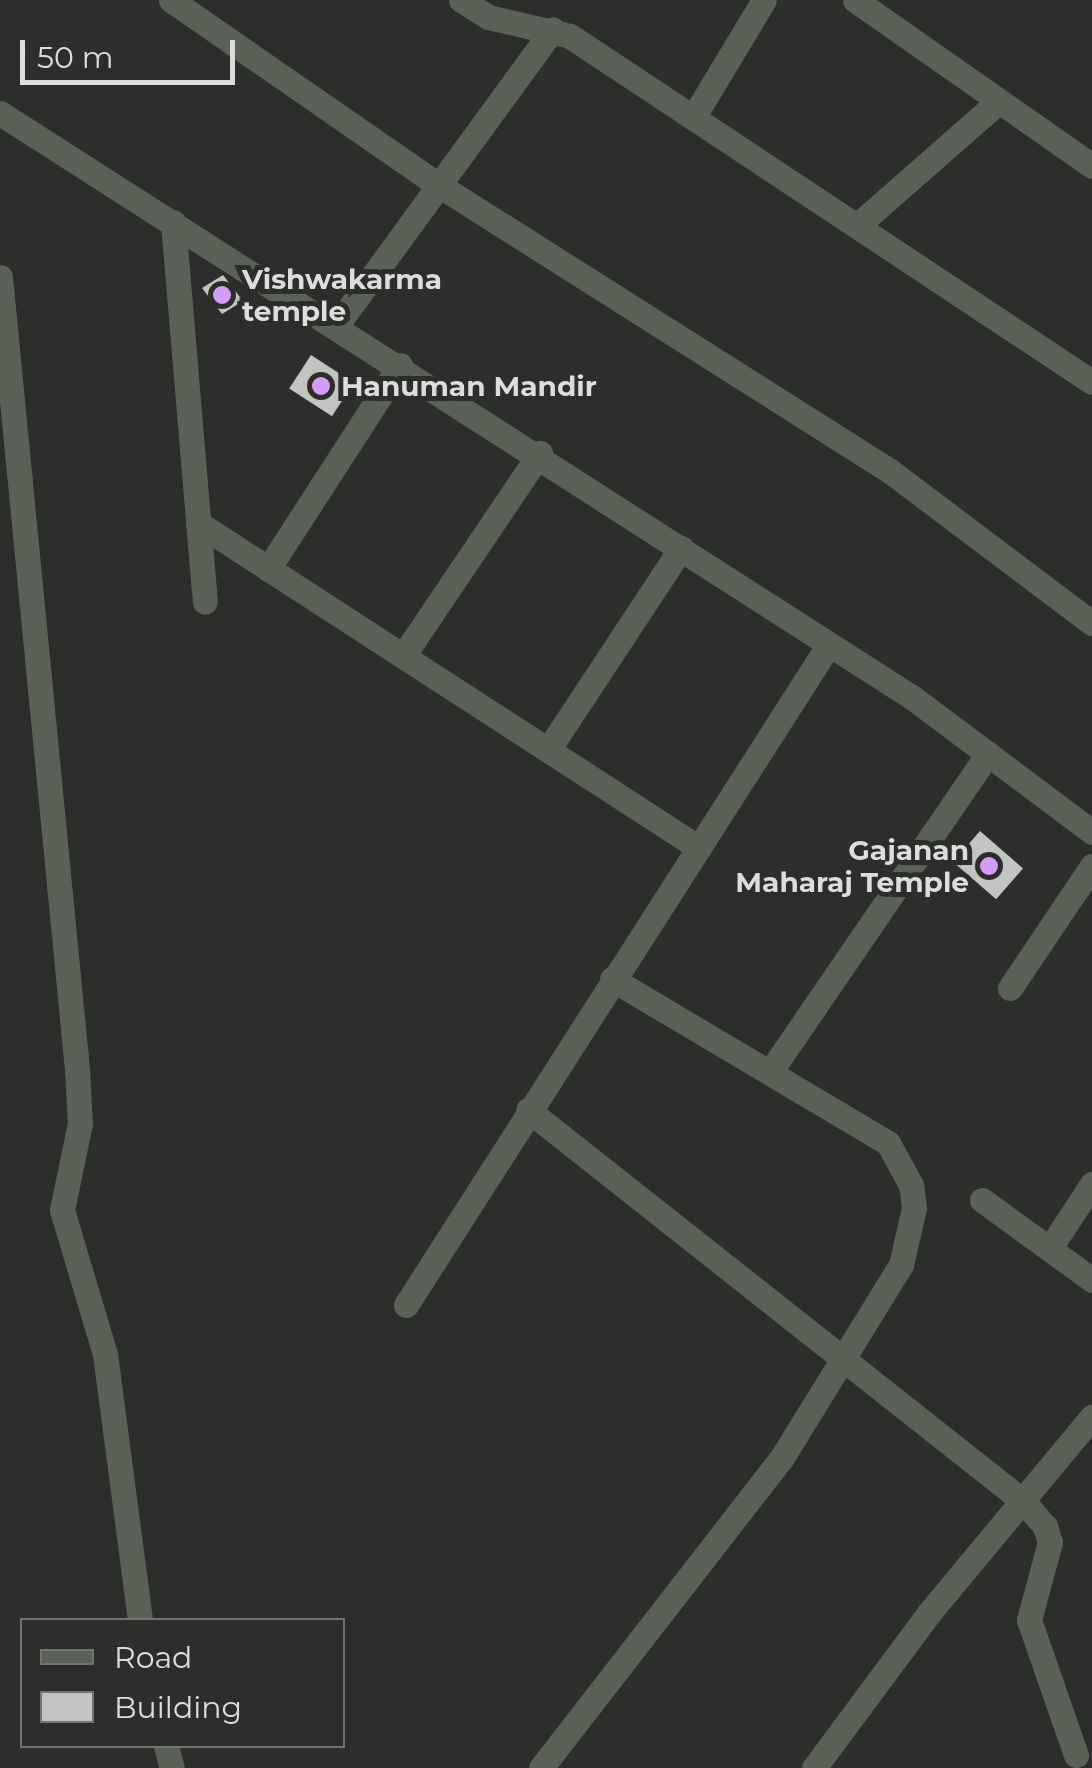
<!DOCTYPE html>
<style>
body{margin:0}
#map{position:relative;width:1092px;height:1768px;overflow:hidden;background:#2c2e2b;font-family:Montserrat,sans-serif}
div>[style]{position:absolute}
.building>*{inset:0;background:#c1c4c0;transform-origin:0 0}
.minor>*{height:25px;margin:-12.5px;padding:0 12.5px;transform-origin:12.5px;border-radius:12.5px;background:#5b6157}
.dots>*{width:28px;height:28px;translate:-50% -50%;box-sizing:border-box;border:5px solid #2c2e2b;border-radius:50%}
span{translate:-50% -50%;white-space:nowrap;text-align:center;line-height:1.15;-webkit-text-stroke:10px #2c2e2b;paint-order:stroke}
.poi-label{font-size:28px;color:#dddedc;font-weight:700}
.left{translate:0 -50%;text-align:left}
.right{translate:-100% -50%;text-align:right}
.legend{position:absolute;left:20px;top:1618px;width:325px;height:130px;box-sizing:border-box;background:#2c2e2b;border:2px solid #737472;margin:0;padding:12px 18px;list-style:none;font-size:30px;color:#dddedc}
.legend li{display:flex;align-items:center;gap:20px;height:50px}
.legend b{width:50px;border:2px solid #737472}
.scale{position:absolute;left:20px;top:40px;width:215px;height:45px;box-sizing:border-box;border:5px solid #dddedc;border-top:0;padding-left:12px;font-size:30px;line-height:35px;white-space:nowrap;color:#dddedc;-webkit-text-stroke:8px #2c2e2b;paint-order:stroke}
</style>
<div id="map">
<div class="building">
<div style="clip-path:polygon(223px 275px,243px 301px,222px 314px,202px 288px)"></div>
<div style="left:311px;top:355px;width:51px;height:40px;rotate:33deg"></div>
<div style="left:980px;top:831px;width:57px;height:41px;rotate:41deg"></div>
</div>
<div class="minor">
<div style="left:171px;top:0;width:323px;rotate:34.7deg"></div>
<div style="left:437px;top:184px;width:536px;rotate:32.36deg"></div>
<div style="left:890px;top:471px;width:253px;rotate:37deg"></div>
<div style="left:461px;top:0;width:32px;rotate:32deg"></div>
<div style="left:488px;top:17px;width:84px;rotate:13deg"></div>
<div style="left:570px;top:36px;width:626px;rotate:33.54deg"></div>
<div style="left:855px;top:0;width:289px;rotate:35deg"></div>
<div style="left:0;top:113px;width:1084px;rotate:32.65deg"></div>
<div style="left:913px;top:698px;width:224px;rotate:36.8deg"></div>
<div style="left:694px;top:116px;width:135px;rotate:-58.9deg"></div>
<div style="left:173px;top:222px;width:381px;rotate:85.2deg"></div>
<div style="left:859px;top:224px;width:186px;rotate:-41.3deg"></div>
<div style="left:0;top:277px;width:797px;rotate:84.45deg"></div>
<div style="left:77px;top:1070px;width:53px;rotate:86.8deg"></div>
<div style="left:80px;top:1123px;width:89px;rotate:101.7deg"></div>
<div style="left:62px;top:1210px;width:150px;rotate:73.4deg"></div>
<div style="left:105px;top:1354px;width:268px;rotate:82.5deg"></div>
<div style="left:337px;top:325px;width:366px;rotate:-53.9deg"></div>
<div style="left:198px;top:523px;width:597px;rotate:32.97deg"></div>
<div style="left:268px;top:569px;width:243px;rotate:-57.1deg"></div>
<div style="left:403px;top:656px;width:245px;rotate:-56deg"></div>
<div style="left:548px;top:750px;width:242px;rotate:-56.6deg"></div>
<div style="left:1010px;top:988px;width:147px;rotate:-56.1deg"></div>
<div style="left:770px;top:1072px;width:386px;rotate:-55.6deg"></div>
<div style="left:528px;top:1110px;width:631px;rotate:38.31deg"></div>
<div style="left:1023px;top:1501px;width:33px;rotate:49deg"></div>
<div style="left:1045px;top:1526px;width:17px;rotate:73deg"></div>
<div style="left:1050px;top:1542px;width:81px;rotate:105.1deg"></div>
<div style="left:1029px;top:1620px;width:143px;rotate:70.8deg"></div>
<div style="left:982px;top:1200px;width:136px;rotate:36deg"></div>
<div style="left:1050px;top:1248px;width:77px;rotate:-56.7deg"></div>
<div style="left:406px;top:1305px;width:783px;rotate:-57.37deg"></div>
<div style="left:166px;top:1746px;width:23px;rotate:75deg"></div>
<div style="left:541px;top:1768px;width:391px;rotate:-52.2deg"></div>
<div style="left:781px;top:1459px;width:228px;rotate:-58.3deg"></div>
<div style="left:901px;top:1265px;width:58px;rotate:-77.2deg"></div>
<div style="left:914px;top:1208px;width:23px;rotate:-97deg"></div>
<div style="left:911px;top:1185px;width:48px;rotate:-118.7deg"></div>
<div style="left:888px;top:1143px;width:321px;rotate:-149.3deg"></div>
<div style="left:814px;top:1768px;width:193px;rotate:-53.4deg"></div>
<div style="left:929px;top:1613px;width:255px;rotate:-50.3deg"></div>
</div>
<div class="dots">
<div style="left:222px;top:295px;background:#d79bf9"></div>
<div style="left:321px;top:386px;background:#d79bf9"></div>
<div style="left:989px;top:866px;background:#d79bf9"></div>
</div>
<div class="poi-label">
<span class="left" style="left:242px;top:295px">Vishwakarma<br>temple</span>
<span class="left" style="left:341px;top:386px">Hanuman Mandir</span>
<span class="right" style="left:969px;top:866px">Gajanan<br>Maharaj Temple</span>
</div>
<ul class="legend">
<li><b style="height:12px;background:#5b6157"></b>Road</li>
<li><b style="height:28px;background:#c1c4c0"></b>Building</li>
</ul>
<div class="scale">50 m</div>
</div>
